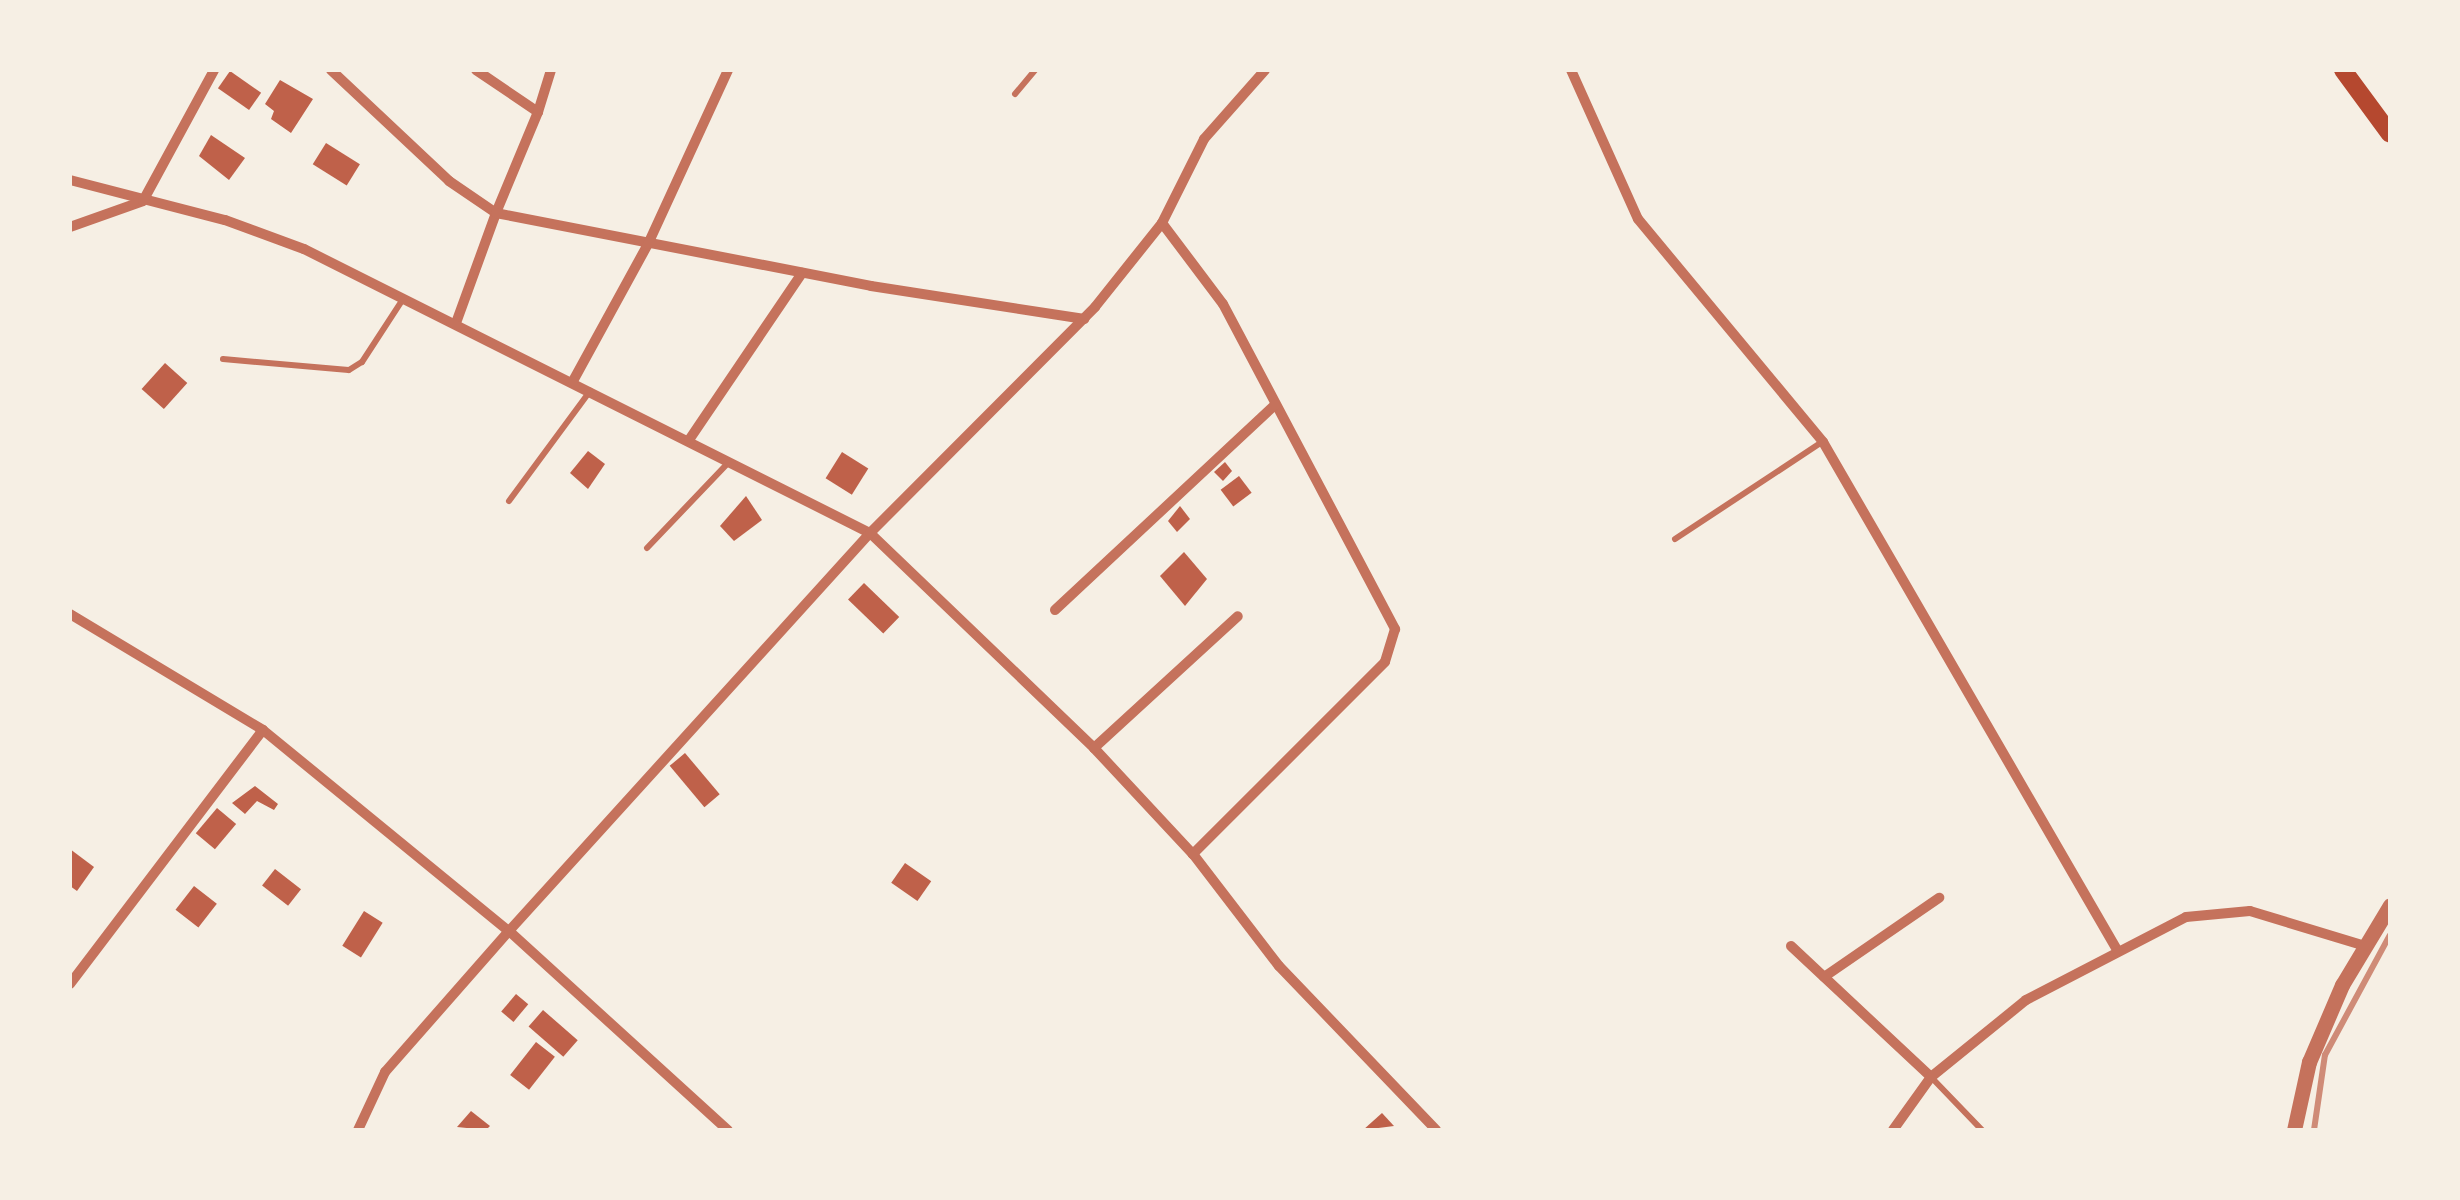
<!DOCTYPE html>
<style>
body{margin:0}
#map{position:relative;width:2460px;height:1200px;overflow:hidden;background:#f6efe4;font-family:"PT Sans",sans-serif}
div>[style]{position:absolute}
.building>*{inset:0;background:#bf614a;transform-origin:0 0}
.service>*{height:6px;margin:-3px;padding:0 3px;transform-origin:3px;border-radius:3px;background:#c5725c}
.minor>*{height:10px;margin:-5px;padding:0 5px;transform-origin:5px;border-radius:5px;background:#c5725c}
.tertiary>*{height:15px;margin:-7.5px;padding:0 7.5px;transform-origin:7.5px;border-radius:7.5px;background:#c5725c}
.secondary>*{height:18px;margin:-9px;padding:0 9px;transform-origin:9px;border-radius:9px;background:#b5482f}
.rail>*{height:6px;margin:-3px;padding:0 3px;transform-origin:3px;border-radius:3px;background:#cf8b77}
span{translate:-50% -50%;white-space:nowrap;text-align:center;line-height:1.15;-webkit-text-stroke:8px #f6efe4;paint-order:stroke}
.frame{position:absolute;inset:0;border:72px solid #f6efe4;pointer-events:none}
</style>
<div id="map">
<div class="building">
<div style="left:230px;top:71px;width:38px;height:21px;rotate:35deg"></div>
<div style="clip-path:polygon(280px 80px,313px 99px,291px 133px,271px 119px,274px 111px,265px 104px)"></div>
<div style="clip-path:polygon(211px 135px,245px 158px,229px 180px,199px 156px)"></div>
<div style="left:326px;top:143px;width:40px;height:25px;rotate:32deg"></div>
<div style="left:165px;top:363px;width:30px;height:35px;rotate:42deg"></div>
<div style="clip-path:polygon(588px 451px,605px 464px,588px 489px,570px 473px)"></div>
<div style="left:842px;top:452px;width:31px;height:31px;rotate:32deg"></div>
<div style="clip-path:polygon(1225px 462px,1232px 471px,1223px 481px,1214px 472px)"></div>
<div style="left:1239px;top:476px;width:21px;height:23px;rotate:53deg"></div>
<div style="clip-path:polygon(746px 496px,762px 520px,734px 541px,720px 526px)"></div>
<div style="clip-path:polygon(1180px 506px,1190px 519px,1177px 532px,1168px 521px)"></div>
<div style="clip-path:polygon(1184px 552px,1207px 579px,1185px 606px,1160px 576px)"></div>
<div style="left:864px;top:583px;width:49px;height:23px;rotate:44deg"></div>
<div style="left:685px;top:753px;width:54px;height:20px;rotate:50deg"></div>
<div style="clip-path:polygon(255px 786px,278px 804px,274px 810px,257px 801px,245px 814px,232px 803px)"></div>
<div style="left:217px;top:808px;width:25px;height:33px;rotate:40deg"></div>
<div style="clip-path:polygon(70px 849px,94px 867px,77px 891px,70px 886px)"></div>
<div style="left:905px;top:863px;width:32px;height:24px;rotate:35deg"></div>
<div style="left:275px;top:869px;width:33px;height:21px;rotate:38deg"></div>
<div style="left:194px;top:886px;width:29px;height:30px;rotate:38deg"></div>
<div style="left:364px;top:911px;width:22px;height:41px;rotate:32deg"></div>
<div style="left:516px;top:994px;width:16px;height:23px;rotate:40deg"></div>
<div style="left:543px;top:1010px;width:46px;height:22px;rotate:41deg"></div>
<div style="left:536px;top:1042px;width:24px;height:42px;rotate:38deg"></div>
<div style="clip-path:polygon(471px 1111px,490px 1126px,486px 1130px,457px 1127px)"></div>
<div style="clip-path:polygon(1382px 1113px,1394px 1126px,1363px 1130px)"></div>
</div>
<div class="service">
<div style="left:1015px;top:94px;width:31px;rotate:-50deg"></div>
<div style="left:223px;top:359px;width:126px;rotate:5deg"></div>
<div style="left:349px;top:370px;width:15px;rotate:-32deg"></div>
<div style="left:362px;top:362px;width:75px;rotate:-56.9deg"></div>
<div style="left:509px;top:501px;width:137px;rotate:-53.6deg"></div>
<div style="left:1675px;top:539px;width:176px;rotate:-33.4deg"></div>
<div style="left:647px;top:548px;width:119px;rotate:-46.4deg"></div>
<div style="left:1931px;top:1077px;width:74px;rotate:46.1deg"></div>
</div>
<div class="minor">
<div style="left:331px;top:70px;width:162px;rotate:43.2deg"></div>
<div style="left:449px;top:181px;width:57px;rotate:34.2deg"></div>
<div style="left:496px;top:213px;width:117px;rotate:110deg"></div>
<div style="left:476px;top:70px;width:75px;rotate:34.1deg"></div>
<div style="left:538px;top:112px;width:109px;rotate:112.6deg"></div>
<div style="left:496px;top:213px;width:382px;rotate:11deg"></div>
<div style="left:871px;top:286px;width:216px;rotate:8.8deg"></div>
<div style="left:1571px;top:70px;width:163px;rotate:65.8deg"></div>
<div style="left:1638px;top:219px;width:290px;rotate:50.3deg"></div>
<div style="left:1823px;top:442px;width:585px;rotate:59.93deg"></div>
<div style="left:538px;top:112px;width:44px;rotate:-72.8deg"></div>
<div style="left:70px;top:180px;width:160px;rotate:14.5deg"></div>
<div style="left:225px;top:220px;width:84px;rotate:20.2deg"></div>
<div style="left:304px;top:249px;width:633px;rotate:26.65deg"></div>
<div style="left:870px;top:533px;width:310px;rotate:43.8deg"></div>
<div style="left:1094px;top:748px;width:145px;rotate:47deg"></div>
<div style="left:1193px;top:854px;width:141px;rotate:52.5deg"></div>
<div style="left:1279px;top:966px;width:227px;rotate:46.2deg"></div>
<div style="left:1162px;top:223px;width:101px;rotate:53deg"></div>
<div style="left:1223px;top:304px;width:368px;rotate:62.1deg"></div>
<div style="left:1395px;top:629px;width:34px;rotate:107deg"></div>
<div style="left:1385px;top:662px;width:272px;rotate:135deg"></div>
<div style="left:70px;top:227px;width:77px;rotate:-19.6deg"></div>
<div style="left:143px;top:201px;width:149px;rotate:-61.5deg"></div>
<div style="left:573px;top:381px;width:156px;rotate:-61.3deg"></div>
<div style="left:648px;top:244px;width:192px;rotate:-65.3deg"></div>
<div style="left:689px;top:440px;width:202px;rotate:-55.9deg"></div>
<div style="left:1055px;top:610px;width:301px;rotate:-43deg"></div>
<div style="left:70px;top:614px;width:225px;rotate:31deg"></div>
<div style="left:263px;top:730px;width:318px;rotate:39.3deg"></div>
<div style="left:509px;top:931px;width:296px;rotate:42.3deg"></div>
<div style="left:1094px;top:748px;width:195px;rotate:-42.5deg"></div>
<div style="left:1791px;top:946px;width:192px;rotate:43.1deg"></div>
<div style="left:1824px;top:977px;width:140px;rotate:-34.5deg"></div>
<div style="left:70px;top:984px;width:319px;rotate:-52.8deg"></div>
<div style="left:358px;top:1130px;width:64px;rotate:-65deg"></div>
<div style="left:385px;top:1072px;width:188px;rotate:-48.7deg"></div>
<div style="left:509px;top:931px;width:537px;rotate:-47.79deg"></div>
<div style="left:870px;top:533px;width:319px;rotate:-45.1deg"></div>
<div style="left:1095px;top:307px;width:107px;rotate:-51.4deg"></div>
<div style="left:1162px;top:223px;width:94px;rotate:-63.4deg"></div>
<div style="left:1204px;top:139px;width:92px;rotate:-48.5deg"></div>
<div style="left:1893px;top:1130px;width:65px;rotate:-54.4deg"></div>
<div style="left:1931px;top:1077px;width:122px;rotate:-39deg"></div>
<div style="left:2026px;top:1000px;width:180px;rotate:-27.4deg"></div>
<div style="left:2186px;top:917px;width:64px;rotate:-5.4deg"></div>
<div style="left:2250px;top:911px;width:117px;rotate:16.9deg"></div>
</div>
<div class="tertiary">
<div style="left:2294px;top:1130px;width:70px;rotate:-77.6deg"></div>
<div style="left:2309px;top:1062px;width:84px;rotate:-66.8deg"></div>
<div style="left:2342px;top:985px;width:93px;rotate:-59deg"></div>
</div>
<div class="secondary">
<div style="left:2343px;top:70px;width:79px;rotate:53.7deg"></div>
</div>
<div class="rail">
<div style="left:2314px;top:1130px;width:76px;rotate:-81.7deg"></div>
<div style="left:2325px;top:1055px;width:136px;rotate:-61.6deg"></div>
</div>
<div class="frame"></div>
</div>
